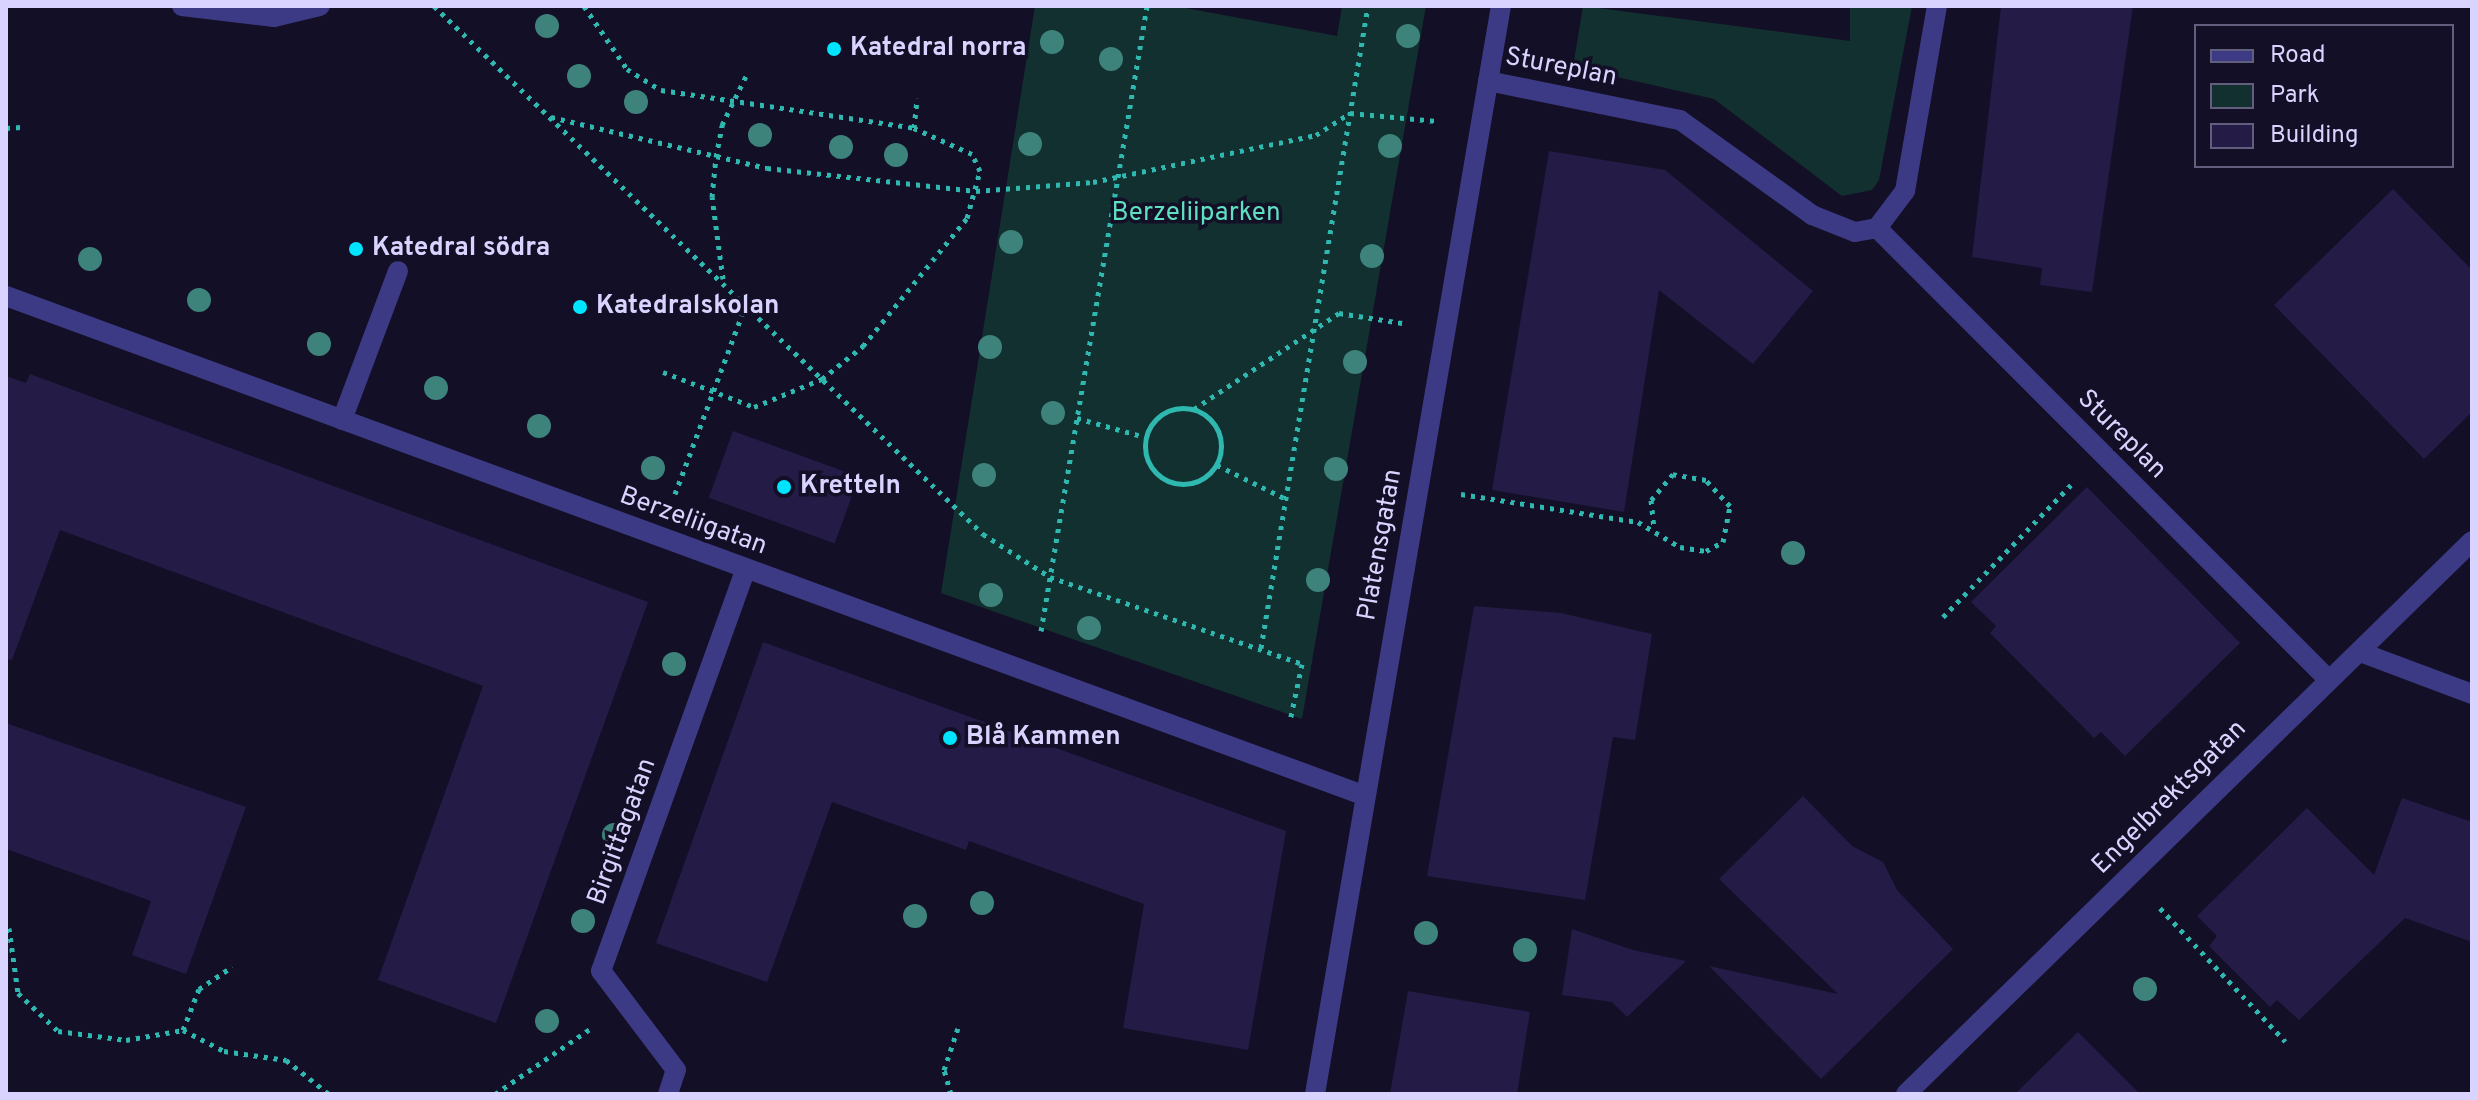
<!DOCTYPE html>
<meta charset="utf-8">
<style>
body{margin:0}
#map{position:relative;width:2478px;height:1100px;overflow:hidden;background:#130f26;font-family:Overpass,sans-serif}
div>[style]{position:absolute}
.green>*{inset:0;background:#12302f}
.building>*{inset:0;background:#241b47;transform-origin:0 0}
.path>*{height:5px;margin-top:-2.5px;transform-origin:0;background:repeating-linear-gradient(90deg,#2fb8b0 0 4px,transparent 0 10px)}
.path>.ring{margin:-2.5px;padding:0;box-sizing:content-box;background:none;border:5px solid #2fb8b0;border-radius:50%}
.minor>*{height:20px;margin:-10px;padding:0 10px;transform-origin:10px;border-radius:10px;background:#3d3a85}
.trees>*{width:24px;height:24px;margin:-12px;border-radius:50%;background:#3d827b}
.dots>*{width:22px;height:22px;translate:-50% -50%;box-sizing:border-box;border:4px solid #130f26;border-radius:50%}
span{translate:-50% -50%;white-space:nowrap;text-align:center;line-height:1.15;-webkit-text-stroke:7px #130f26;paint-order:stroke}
.poi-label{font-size:26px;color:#d9d4ff;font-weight:700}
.left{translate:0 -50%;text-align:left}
.street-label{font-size:26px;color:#d9d4ff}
.park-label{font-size:26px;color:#5fe0c0}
.frame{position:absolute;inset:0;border:8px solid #d9d4ff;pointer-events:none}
.legend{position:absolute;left:2194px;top:24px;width:260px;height:144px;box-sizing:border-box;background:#130f26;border:2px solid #625e7d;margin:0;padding:10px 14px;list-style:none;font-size:24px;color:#d9d4ff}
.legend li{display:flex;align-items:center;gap:16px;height:40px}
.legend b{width:40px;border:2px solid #625e7d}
</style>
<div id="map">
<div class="green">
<div style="clip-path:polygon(1035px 6px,1175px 6px,1337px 36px,1342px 6px,1426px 6px,1302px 719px,941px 593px)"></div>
<div style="clip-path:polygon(1583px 6px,1850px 41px,1850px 6px,1912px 6px,1879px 180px,1872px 190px,1842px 196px,1714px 99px,1573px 67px)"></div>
</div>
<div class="building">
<div style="clip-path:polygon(2001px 6px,2133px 6px,2092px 292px,2040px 285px,2042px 268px,1972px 257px)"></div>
<div style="clip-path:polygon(1549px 151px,1665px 170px,1813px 291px,1753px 364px,1659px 290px,1624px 512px,1492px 490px)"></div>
<div style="clip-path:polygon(2393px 189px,2472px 270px,2472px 412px,2424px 459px,2274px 305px)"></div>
<div style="clip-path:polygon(30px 374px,648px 602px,496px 1023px,378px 980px,483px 686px,60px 530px,12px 660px,6px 659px,6px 376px,26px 383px)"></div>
<div style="left:733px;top:431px;width:134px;height:71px;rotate:20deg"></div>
<div style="clip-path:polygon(2087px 487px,2240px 643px,2125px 756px,2101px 732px,2094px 738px,1990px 633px,1996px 626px,1971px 602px)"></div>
<div style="clip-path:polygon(1474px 606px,1561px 613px,1652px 634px,1635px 740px,1613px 737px,1585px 900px,1427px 876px)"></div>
<div style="clip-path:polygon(763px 642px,1286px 831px,1248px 1050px,1123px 1028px,1144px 904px,969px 841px,966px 850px,832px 802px,767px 982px,656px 943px)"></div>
<div style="clip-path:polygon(6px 723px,246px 807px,186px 974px,132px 955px,151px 901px,6px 849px)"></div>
<div style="clip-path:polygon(1803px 796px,1852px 846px,1883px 862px,1897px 890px,1953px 949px,1821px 1079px,1709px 966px,1838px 994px,1719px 879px)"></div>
<div style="clip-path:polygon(2402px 798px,2472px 822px,2472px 942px,2405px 918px,2299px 1020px,2277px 1000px,2270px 1007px,2209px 946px,2217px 936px,2197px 916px,2307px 808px,2374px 875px)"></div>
<div style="clip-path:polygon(1572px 929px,1633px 950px,1686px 961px,1627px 1017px,1612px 1002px,1562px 995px)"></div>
<div style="clip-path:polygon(1408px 991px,1530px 1012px,1517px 1094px,1390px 1094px)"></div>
<div style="clip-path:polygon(2078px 1032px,2140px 1094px,2015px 1094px)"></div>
</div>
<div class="path">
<div style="left:434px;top:6px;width:762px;rotate:43.88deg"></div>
<div style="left:983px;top:534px;width:80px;rotate:32.7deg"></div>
<div style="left:1050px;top:577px;width:267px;rotate:19deg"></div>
<div style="left:1302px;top:664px;width:58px;rotate:101.9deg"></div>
<div style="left:584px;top:6px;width:76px;rotate:55.7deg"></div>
<div style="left:627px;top:69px;width:40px;rotate:32deg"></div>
<div style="left:661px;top:90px;width:256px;rotate:8.5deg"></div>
<div style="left:551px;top:117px;width:222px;rotate:13.3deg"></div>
<div style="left:767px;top:168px;width:210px;rotate:6.3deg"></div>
<div style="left:976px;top:191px;width:117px;rotate:-4.4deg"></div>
<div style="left:1093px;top:182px;width:228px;rotate:-11.9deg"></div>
<div style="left:1316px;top:135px;width:40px;rotate:-32.9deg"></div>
<div style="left:1350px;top:113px;width:87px;rotate:5.3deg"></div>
<div style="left:6px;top:128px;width:15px;rotate:-4deg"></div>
<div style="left:723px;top:279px;width:83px;rotate:-97.6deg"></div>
<div style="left:712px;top:197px;width:40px;rotate:-84.3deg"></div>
<div style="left:716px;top:157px;width:33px;rotate:-79deg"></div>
<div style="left:722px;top:125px;width:59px;rotate:-63.9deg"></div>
<div style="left:663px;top:372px;width:97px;rotate:21deg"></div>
<div style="left:754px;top:407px;width:74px;rotate:-22.4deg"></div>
<div style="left:822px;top:379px;width:53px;rotate:-38.8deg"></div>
<div style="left:863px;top:346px;width:165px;rotate:-50.9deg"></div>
<div style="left:967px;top:218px;width:49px;rotate:-74.5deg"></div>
<div style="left:980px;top:171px;width:19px;rotate:-115deg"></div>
<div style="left:972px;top:154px;width:64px;rotate:-155.9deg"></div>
<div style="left:914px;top:128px;width:30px;rotate:-84deg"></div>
<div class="ring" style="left:1145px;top:408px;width:71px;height:71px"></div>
<div style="left:1194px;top:409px;width:174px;rotate:-33.5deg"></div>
<div style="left:1339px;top:313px;width:64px;rotate:9deg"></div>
<div style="left:1077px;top:418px;width:71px;rotate:15.6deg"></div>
<div style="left:1217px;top:465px;width:77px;rotate:26.2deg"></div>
<div style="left:675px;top:494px;width:203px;rotate:-69.5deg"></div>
<div style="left:1461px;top:494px;width:179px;rotate:9deg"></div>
<div style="left:1638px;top:522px;width:49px;rotate:30.8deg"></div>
<div style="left:1680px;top:547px;width:26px;rotate:9deg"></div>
<div style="left:1706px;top:551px;width:19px;rotate:-28deg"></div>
<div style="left:1723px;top:542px;width:37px;rotate:-79deg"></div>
<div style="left:1730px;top:506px;width:35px;rotate:-133deg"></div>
<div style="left:1706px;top:480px;width:34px;rotate:-170deg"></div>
<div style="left:1673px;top:474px;width:34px;rotate:130deg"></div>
<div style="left:1651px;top:500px;width:27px;rotate:84deg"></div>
<div style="left:1943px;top:617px;width:184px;rotate:-45.9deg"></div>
<div style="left:1041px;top:631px;width:634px;rotate:-80.37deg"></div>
<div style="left:1261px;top:648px;width:651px;rotate:-80.54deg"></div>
<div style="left:2160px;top:908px;width:183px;rotate:46.8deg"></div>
<div style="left:9px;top:928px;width:66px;rotate:82.1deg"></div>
<div style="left:18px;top:993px;width:55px;rotate:43.5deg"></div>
<div style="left:58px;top:1031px;width:69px;rotate:7.5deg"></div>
<div style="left:126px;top:1040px;width:58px;rotate:-10deg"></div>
<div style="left:183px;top:1030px;width:46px;rotate:27.1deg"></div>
<div style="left:224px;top:1051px;width:63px;rotate:8.3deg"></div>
<div style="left:286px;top:1060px;width:55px;rotate:38.3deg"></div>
<div style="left:183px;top:1030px;width:44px;rotate:-68.7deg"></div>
<div style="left:199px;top:989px;width:40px;rotate:-34deg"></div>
<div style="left:495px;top:1094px;width:115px;rotate:-34.4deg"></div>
<div style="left:951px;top:1094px;width:25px;rotate:-106deg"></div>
<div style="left:944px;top:1070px;width:44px;rotate:-71.6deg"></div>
</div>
<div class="minor">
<div style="left:182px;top:6px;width:93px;rotate:6.8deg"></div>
<div style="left:274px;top:17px;width:47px;rotate:-13.4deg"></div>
<div style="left:1488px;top:81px;width:196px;rotate:11.5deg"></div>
<div style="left:1680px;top:120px;width:163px;rotate:35.7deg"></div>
<div style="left:1812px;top:215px;width:46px;rotate:21.6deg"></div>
<div style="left:1855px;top:232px;width:22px;rotate:-10deg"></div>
<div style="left:1877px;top:228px;width:46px;rotate:-52.9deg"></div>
<div style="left:1905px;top:191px;width:188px;rotate:-80.2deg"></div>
<div style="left:1877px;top:228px;width:639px;rotate:45deg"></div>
<div style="left:6px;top:296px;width:1446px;rotate:20.19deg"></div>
<div style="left:342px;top:420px;width:159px;rotate:-69.4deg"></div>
<div style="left:2360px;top:652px;width:120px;rotate:20.6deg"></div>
<div style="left:668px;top:1094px;width:25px;rotate:-72deg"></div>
<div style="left:676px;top:1070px;width:124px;rotate:-127.1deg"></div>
<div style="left:601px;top:971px;width:427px;rotate:-70.2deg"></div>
<div style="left:1315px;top:1094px;width:1104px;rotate:-80.3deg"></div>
<div style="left:1906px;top:1094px;width:791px;rotate:-44.33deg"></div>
</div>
<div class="trees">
<div style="left:547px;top:26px"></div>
<div style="left:1408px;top:36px"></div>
<div style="left:1052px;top:42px"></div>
<div style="left:1111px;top:59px"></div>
<div style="left:579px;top:76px"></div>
<div style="left:636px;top:102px"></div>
<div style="left:760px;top:135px"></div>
<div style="left:1030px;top:144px"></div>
<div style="left:1390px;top:146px"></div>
<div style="left:841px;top:147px"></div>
<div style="left:896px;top:155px"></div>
<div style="left:1011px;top:242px"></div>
<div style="left:1372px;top:256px"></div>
<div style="left:90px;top:259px"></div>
<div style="left:199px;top:300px"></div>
<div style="left:319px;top:344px"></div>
<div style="left:990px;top:347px"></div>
<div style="left:1355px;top:362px"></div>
<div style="left:436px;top:388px"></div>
<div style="left:1053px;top:413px"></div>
<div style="left:539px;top:426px"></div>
<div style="left:653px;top:468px"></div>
<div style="left:1336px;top:469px"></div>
<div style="left:984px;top:475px"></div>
<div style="left:1793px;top:553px"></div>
<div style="left:1318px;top:580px"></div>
<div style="left:991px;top:595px"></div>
<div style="left:1089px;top:628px"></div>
<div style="left:674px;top:664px"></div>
<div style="left:614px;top:835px"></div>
<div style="left:982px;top:903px"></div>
<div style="left:915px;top:916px"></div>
<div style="left:583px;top:921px"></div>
<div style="left:1426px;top:933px"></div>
<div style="left:1525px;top:950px"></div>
<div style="left:2145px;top:989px"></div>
<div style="left:547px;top:1021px"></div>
</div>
<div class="dots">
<div style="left:834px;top:49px;background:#00e5ff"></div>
<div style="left:356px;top:249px;background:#00e5ff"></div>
<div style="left:580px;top:307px;background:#00e5ff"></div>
<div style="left:784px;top:487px;background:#00e5ff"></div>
<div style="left:950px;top:738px;background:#00e5ff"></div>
</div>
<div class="poi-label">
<span class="left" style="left:850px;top:49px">Katedral norra</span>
<span class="left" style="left:372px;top:249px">Katedral södra</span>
<span class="left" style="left:596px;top:307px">Katedralskolan</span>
<span class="left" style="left:800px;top:487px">Kretteln</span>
<span class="left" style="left:966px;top:738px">Blå Kammen</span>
</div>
<div class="street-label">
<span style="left:1561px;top:68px;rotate:11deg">Stureplan</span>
<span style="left:2121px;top:435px;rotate:45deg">Stureplan</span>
<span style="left:693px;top:522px;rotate:20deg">Berzeliigatan</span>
<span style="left:1381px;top:545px;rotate:-80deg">Platensgatan</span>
<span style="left:2170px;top:798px;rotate:-45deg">Engelbrektsgatan</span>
<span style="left:623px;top:832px;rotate:-70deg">Birgittagatan</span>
</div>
<div class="park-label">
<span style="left:1196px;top:214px">Berzeliiparken</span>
</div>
<div class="frame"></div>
<ul class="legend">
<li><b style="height:10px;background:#3d3a85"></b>Road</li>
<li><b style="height:22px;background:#12302f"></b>Park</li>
<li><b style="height:22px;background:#241b47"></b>Building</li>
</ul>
</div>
